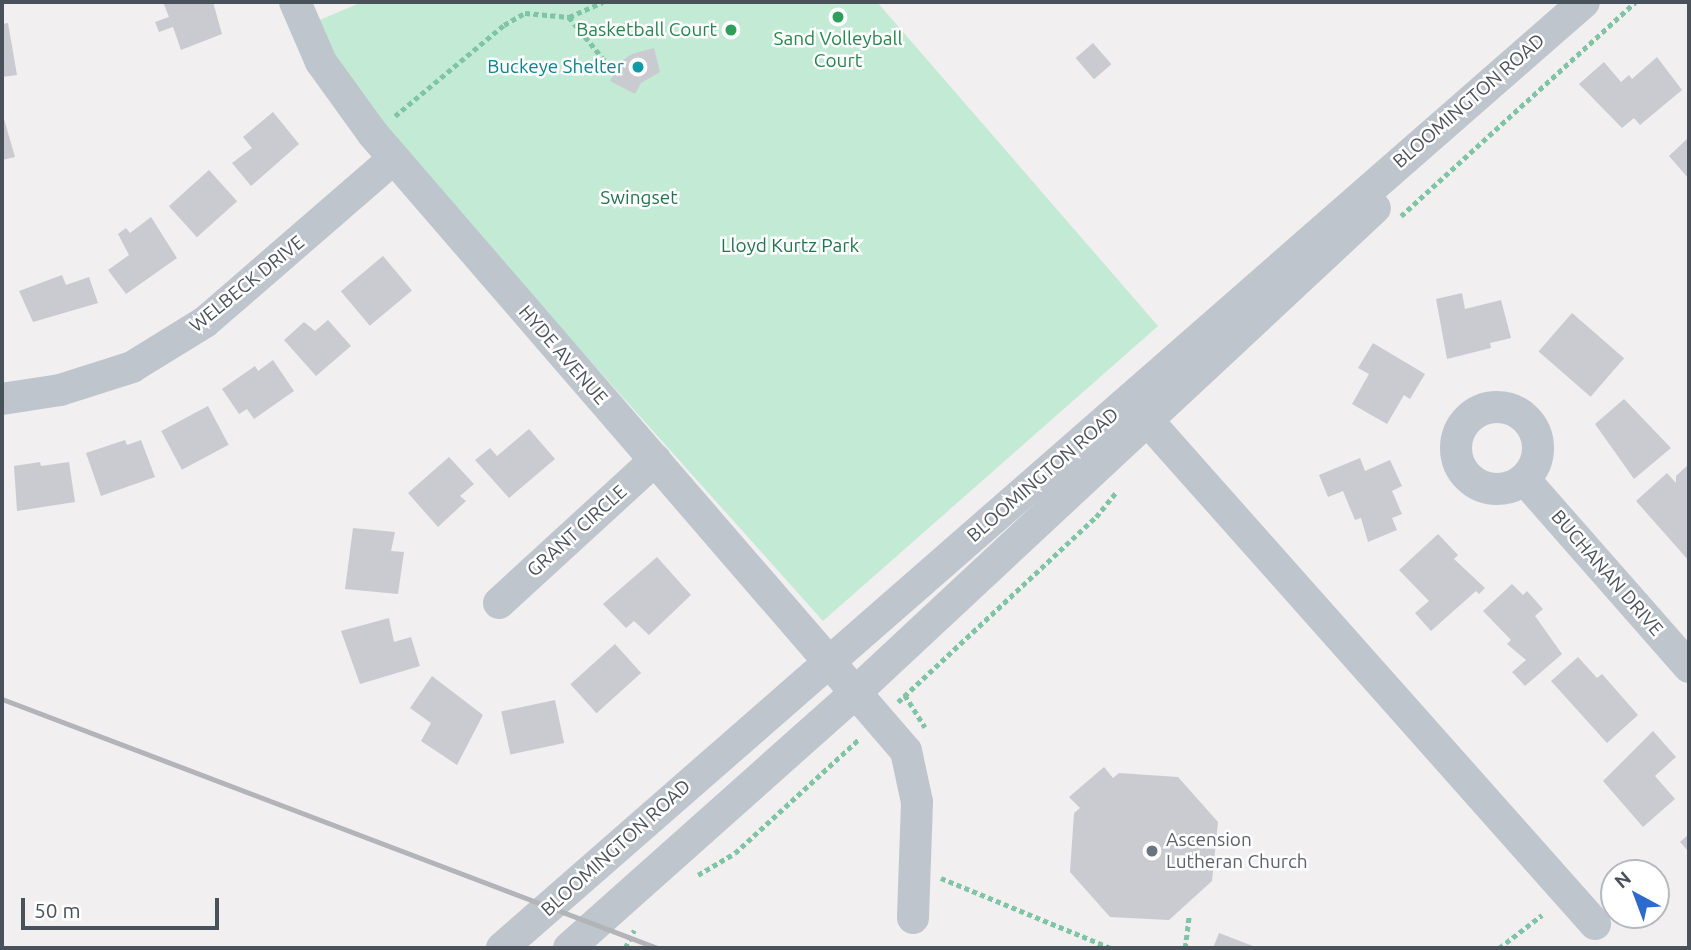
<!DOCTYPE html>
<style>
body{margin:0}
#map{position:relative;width:1691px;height:950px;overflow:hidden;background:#f1efef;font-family:Ubuntu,sans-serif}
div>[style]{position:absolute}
.green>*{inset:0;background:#c2ead4}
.building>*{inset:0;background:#c9cbd1;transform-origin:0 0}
.path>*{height:4.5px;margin-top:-2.25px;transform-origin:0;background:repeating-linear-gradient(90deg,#7ec4a5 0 5px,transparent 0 8.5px)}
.minor>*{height:32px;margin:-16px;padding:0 16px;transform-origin:16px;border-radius:16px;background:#bfc5cc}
.minor>.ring{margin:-16px;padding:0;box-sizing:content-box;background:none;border:32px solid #bfc5cc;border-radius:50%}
.rail>*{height:5px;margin:-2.5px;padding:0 2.5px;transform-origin:2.5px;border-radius:2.5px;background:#b2b4b8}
.dots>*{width:19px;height:19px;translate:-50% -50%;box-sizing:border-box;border:4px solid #fff;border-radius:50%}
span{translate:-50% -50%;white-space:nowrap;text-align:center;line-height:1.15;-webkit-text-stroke:5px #fff;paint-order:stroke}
.leisure-label{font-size:19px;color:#27864d}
.right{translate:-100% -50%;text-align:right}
.culture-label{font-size:19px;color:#0d838f}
.street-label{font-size:19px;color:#49515a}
.park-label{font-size:19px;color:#21744f}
.worship-label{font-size:19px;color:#5b616d}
.left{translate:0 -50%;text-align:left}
.frame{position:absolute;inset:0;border:4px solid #49515a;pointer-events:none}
.north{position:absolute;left:1600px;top:859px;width:70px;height:70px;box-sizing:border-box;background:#fff;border:2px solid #b6b9bd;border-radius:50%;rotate:319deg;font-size:19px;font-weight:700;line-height:28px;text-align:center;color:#49515a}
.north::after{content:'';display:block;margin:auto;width:24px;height:32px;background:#2d6acd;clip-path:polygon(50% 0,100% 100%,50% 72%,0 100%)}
.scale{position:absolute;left:21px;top:898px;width:198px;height:32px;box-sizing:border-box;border:4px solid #49515a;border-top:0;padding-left:9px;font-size:21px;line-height:24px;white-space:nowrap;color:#49515a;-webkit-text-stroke:5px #fff;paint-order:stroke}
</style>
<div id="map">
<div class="green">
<div style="clip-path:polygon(362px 2px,877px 2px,1158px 326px,823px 621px,356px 99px,315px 22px)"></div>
</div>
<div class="building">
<div style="clip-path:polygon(163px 2px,213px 2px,222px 34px,181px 50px,173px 27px,159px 32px,155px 22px,169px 17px)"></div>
<div style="clip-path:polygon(8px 23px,17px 75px,2px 77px,2px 24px)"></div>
<div style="left:1093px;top:43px;width:28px;height:23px;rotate:49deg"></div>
<div style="clip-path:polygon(654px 48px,660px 72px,641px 83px,635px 94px,610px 81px,620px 62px,632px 54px)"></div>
<div style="clip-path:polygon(1657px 57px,1682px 90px,1640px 125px,1634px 118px,1622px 128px,1579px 84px,1604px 62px,1621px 82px,1629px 75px,1632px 79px)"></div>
<div style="clip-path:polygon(2px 112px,15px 157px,2px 160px)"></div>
<div style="clip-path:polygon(273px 112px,299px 144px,251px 186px,232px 163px,252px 148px,243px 137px)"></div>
<div style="clip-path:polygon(1687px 139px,1689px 142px,1689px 179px,1669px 156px)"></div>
<div style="left:209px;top:170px;width:42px;height:54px;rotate:48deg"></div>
<div style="clip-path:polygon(151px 217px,177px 258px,126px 294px,108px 270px,129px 255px,118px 234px,126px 228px,130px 233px)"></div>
<div style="left:383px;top:256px;width:45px;height:55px;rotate:50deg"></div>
<div style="clip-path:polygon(62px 275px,66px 285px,89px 277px,98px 303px,33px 322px,19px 291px)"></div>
<div style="clip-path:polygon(1462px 293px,1465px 309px,1501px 300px,1511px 338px,1490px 343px,1491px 348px,1447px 359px,1436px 299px)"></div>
<div style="left:1572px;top:313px;width:69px;height:51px;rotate:41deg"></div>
<div style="clip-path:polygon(328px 320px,351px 346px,316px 376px,284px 340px,304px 322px,315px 331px)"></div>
<div style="clip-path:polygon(1373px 343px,1425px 374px,1410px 399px,1404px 395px,1387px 424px,1352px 404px,1369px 374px,1358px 368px)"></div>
<div style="clip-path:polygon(273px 360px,294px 391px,254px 419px,247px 409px,239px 414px,222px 389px,255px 366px,258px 371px)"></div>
<div style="clip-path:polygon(1624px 399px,1671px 448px,1634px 479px,1595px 424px)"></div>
<div style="left:208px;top:406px;width:44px;height:53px;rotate:62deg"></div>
<div style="clip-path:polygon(529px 429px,555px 459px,509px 498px,475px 460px,490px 448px,497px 456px)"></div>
<div style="clip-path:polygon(125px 440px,127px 445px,141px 440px,155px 477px,101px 496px,86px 453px)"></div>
<div style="clip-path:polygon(449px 457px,474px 484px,460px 496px,466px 501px,438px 527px,408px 493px)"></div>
<div style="clip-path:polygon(1360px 458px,1365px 471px,1390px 460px,1402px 486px,1392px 491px,1402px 514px,1392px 518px,1397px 530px,1368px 542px,1361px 518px,1355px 520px,1343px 491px,1328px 497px,1319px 475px)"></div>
<div style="clip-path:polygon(40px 462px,41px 466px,69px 462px,75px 502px,17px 511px,14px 466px)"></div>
<div style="clip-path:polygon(1689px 464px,1689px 561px,1636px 501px,1667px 473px,1676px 483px,1676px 476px)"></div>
<div style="clip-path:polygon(353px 528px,395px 532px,391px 551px,404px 552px,398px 594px,345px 589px)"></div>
<div style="clip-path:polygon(1438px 534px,1458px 555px,1454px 559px,1485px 588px,1479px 594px,1476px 591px,1431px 631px,1415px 613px,1429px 601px,1399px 570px)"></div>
<div style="clip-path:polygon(657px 557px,691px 595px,649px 635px,634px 621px,626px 628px,603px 604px)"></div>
<div style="clip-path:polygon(1512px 584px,1523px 595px,1527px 591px,1543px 609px,1535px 616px,1562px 654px,1525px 686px,1512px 672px,1526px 660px,1507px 644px,1511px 640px,1483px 611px)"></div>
<div style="clip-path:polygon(389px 618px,394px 642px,411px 637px,420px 666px,360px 684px,341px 631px)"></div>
<div style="left:615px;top:644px;width:39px;height:60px;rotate:48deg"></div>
<div style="clip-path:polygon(1578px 657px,1597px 678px,1602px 674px,1638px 715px,1607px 743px,1551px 681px)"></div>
<div style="clip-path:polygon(432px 676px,483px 715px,457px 765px,421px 741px,431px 723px,410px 708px)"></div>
<div style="left:555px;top:700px;width:44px;height:55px;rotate:78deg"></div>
<div style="clip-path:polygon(1653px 731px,1676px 757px,1655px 776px,1675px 799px,1643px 827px,1603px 781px)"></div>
<div style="clip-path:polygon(1104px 767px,1113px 778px,1119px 773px,1178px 777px,1218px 822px,1212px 881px,1169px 920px,1110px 917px,1070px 872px,1074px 813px,1080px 808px,1069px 797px)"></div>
<div style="clip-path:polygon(1689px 834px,1689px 852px,1680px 842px)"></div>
<div style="clip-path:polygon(1219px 933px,1258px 948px,1213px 948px)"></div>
</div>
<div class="path">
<div style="left:1079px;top:2px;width:12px"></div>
<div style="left:569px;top:17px;width:72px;rotate:50.6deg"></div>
<div style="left:395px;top:116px;width:142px;rotate:-39.9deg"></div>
<div style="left:504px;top:25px;width:24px;rotate:-30deg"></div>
<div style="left:525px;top:13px;width:44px;rotate:5.2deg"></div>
<div style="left:569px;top:17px;width:37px;rotate:-24deg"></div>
<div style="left:1401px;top:216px;width:317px;rotate:-42.4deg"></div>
<div style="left:905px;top:695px;width:38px;rotate:58deg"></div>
<div style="left:898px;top:702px;width:271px;rotate:-43.1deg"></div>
<div style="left:1096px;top:517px;width:32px;rotate:-51deg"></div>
<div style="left:698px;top:875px;width:43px;rotate:-30.7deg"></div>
<div style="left:735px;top:853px;width:168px;rotate:-42.6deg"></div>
<div style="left:941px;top:878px;width:184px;rotate:22.4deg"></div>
<div style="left:625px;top:948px;width:20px;rotate:-63deg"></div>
<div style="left:1185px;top:948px;width:31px;rotate:-83deg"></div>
<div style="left:1499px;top:948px;width:54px;rotate:-37.5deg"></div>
</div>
<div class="minor">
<div style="left:295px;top:2px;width:65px;rotate:66.6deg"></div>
<div style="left:321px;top:62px;width:89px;rotate:54.2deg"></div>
<div style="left:373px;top:134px;width:815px;rotate:49.18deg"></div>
<div style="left:906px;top:751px;width:52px;rotate:77.8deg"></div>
<div style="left:917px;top:802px;width:116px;rotate:92deg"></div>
<div style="left:2px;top:399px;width:59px;rotate:-8.8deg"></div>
<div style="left:60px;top:390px;width:76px;rotate:-17.7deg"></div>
<div style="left:132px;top:367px;width:86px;rotate:-31.7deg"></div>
<div style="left:205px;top:322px;width:249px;rotate:-40.9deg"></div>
<div class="ring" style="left:1456px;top:407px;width:50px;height:50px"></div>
<div style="left:1148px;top:421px;width:673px;rotate:48.37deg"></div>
<div style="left:1524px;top:479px;width:250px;rotate:48.7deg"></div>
<div style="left:499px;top:603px;width:212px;rotate:-42.5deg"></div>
<div style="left:502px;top:948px;width:1437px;rotate:-41.16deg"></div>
<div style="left:569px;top:948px;width:386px;rotate:-41.7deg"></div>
<div style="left:857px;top:691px;width:708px;rotate:-43deg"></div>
</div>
<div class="rail">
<div style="left:2px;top:699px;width:701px;rotate:20.81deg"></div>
</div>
<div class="dots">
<div style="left:838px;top:17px;background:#2e9e5b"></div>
<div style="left:731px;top:30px;background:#2e9e5b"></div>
<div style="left:638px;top:67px;background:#0f9aa8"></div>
<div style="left:1152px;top:851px;background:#6b7280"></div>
</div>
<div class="leisure-label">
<span class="right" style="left:717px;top:30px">Basketball Court</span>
<span style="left:838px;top:50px">Sand Volleyball<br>Court</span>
</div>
<div class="culture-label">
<span class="right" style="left:624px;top:67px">Buckeye Shelter</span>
</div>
<div class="street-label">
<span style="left:1469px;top:101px;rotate:-41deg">BLOOMINGTON ROAD</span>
<span style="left:247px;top:284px;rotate:-39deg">WELBECK DRIVE</span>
<span style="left:563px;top:355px;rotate:49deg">HYDE AVENUE</span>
<span style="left:1043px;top:475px;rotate:-41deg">BLOOMINGTON ROAD</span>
<span style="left:577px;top:531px;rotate:-42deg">GRANT CIRCLE</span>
<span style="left:1607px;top:573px;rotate:49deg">BUCHANAN DRIVE</span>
<span style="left:616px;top:848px;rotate:-42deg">BLOOMINGTON ROAD</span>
</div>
<div class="park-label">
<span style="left:639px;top:198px">Swingset</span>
<span style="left:790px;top:246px">Lloyd Kurtz Park</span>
</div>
<div class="worship-label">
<span class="left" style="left:1166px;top:851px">Ascension<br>Lutheran Church</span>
</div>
<div class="frame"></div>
<div class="north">N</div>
<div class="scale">50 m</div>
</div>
